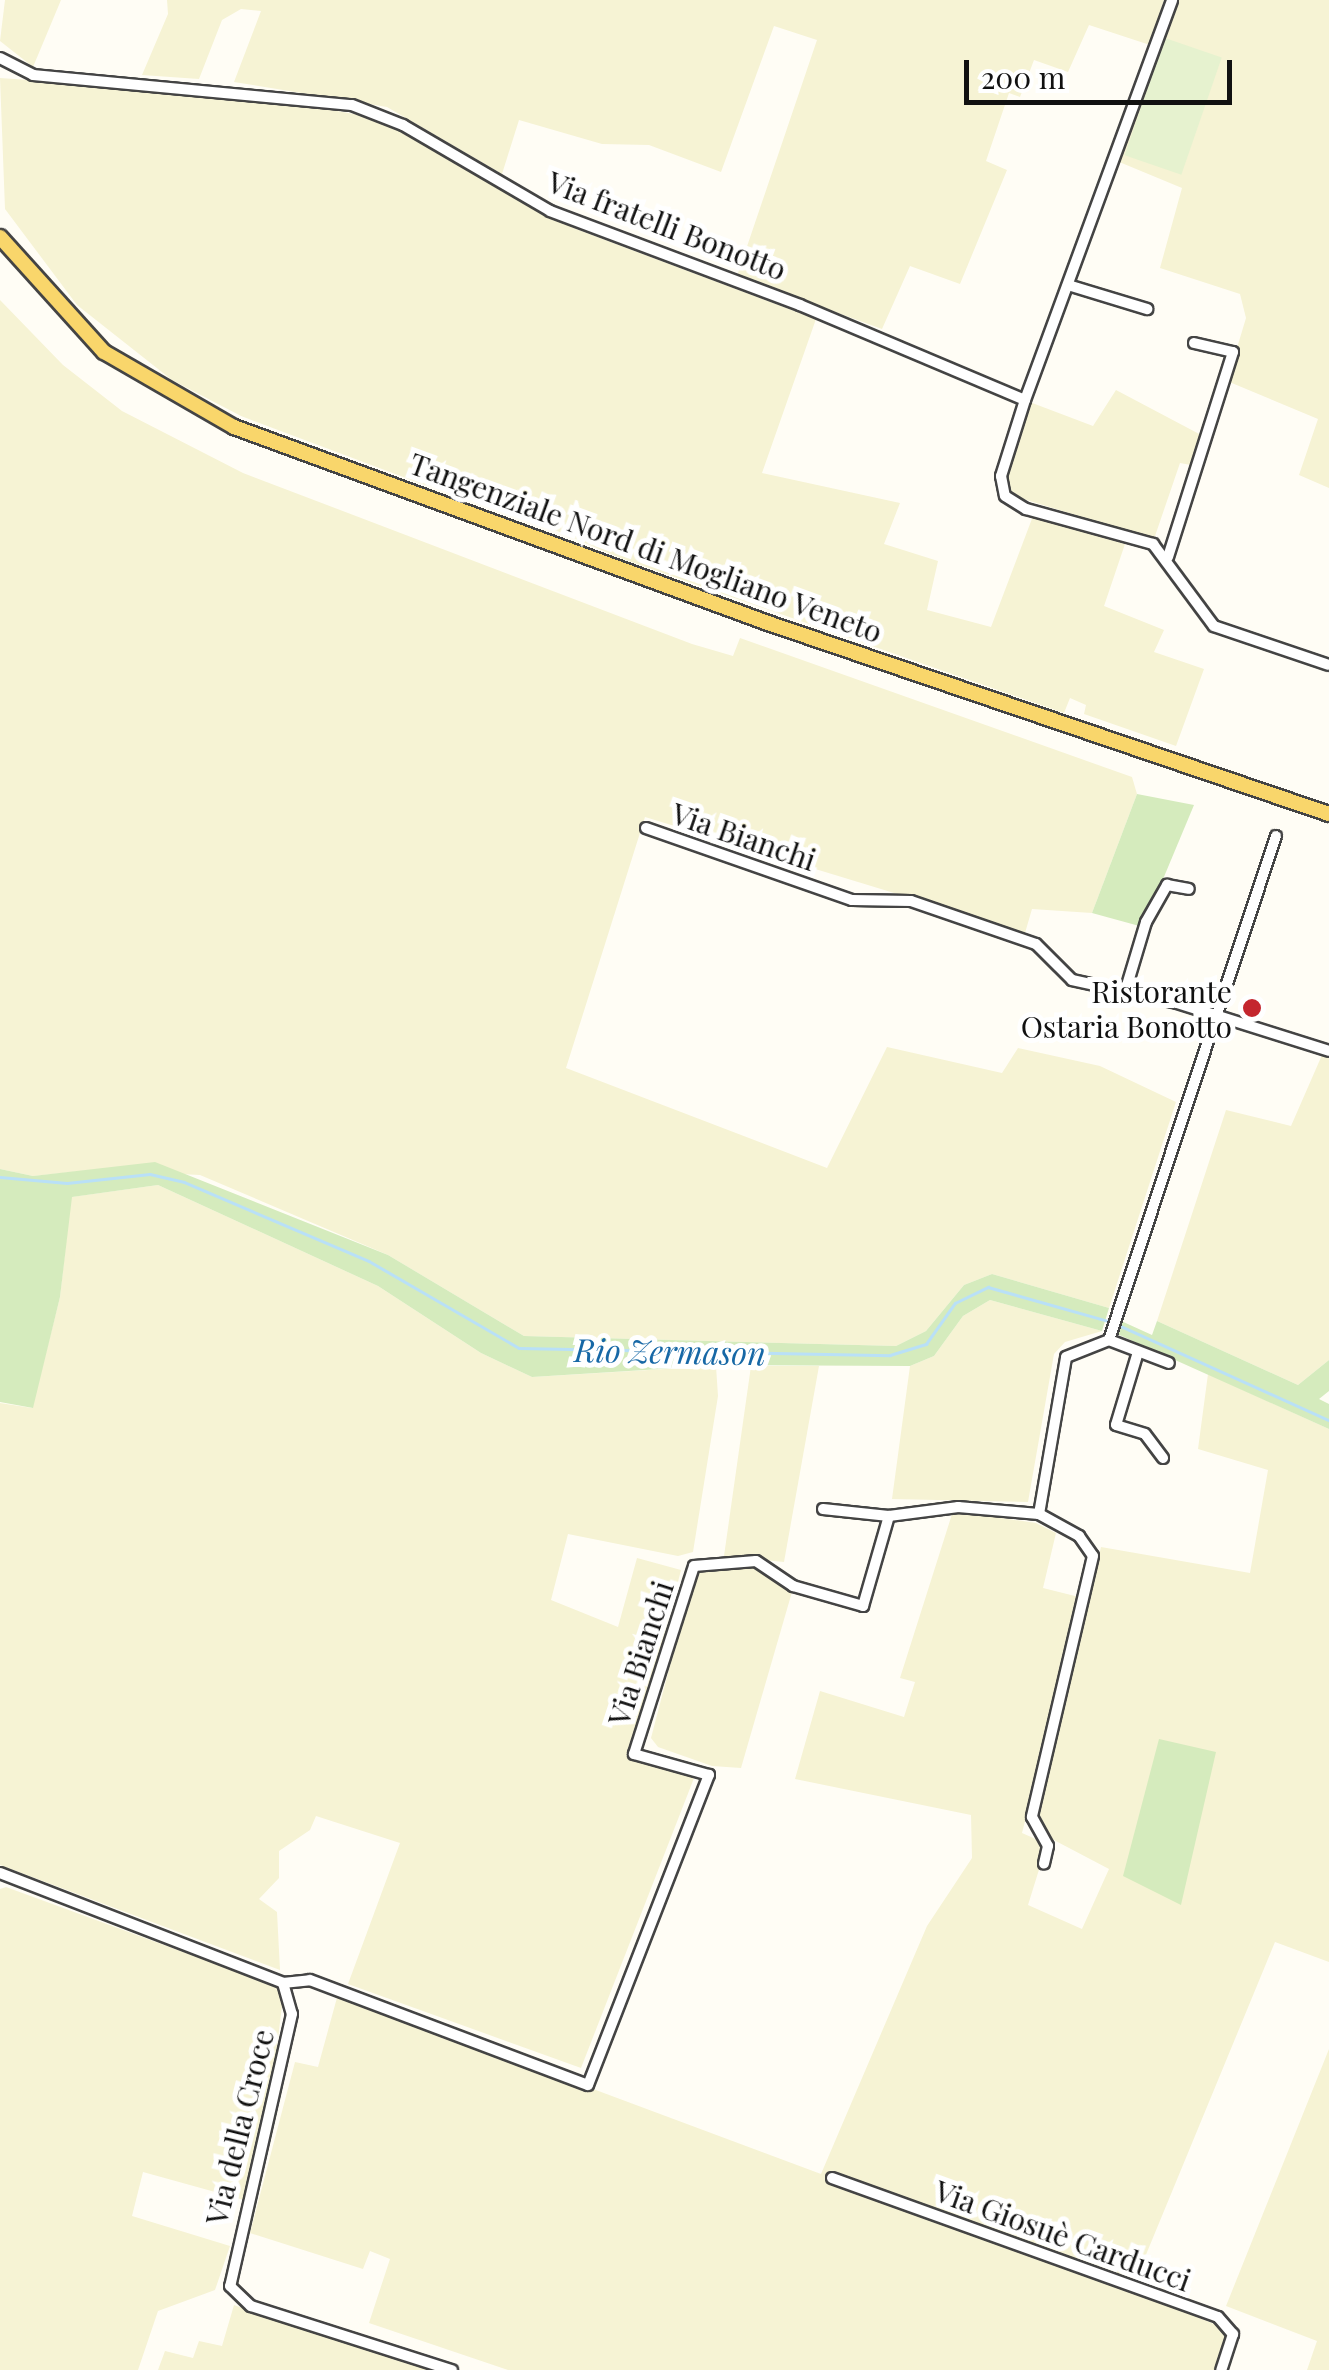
<!DOCTYPE html>
<meta charset="utf-8">
<style>
body{margin:0}
#map{position:relative;width:1329px;height:2370px;overflow:hidden;background:#fffdf5;font-family:"Playfair Display",serif}
div>[style]{position:absolute}
.farmland>*{inset:0;background:#f6f3d4}
.green>*{inset:0;background:#d5ebbd}
.pitch>*{inset:0;background:#e6f2cf;transform-origin:0 0}
.stream>*{height:2.5px;margin:-1.25px;padding:0 1.25px;transform-origin:1.25px;border-radius:1.25px;background:#b9e0f7}
.roads{filter:drop-shadow(2px 0 #444) drop-shadow(-2px 0 #444) drop-shadow(0 2px #444) drop-shadow(0 -2px #444)}
.minor>*{height:10px;margin:-5px;padding:0 5px;transform-origin:5px;border-radius:5px;background:#fff}
.major>*{height:14px;margin:-7px;padding:0 7px;transform-origin:7px;border-radius:7px;background:#f9d66b}
.dots>*{width:28px;height:28px;translate:-50% -50%;box-sizing:border-box;border:5px solid #fff;border-radius:50%}
span{translate:-50% -50%;white-space:nowrap;text-align:center;line-height:1.15;-webkit-text-stroke:10px #fff;paint-order:stroke}
.street-label{font-size:30px;color:#111}
.poi-label{font-size:30px;color:#111}
.right{translate:-100% -50%;text-align:right}
.water-label{font-size:32px;color:#1768a6;font-style:italic}
.scale{position:absolute;left:964px;top:60px;width:268px;height:45px;box-sizing:border-box;border:5px solid #111;border-top:0;padding-left:12px;font-size:30px;line-height:35px;white-space:nowrap;color:#111;-webkit-text-stroke:8px #fff;paint-order:stroke}
</style>
<div id="map">
<div class="farmland">
<div style="clip-path:polygon(5px 0,61px 0,33px 67px,0 41px)"></div>
<div style="clip-path:polygon(167px 0,1164px 0,1150px 45px,1089px 25px,1068px 72px,1034px 60px,1020px 97px,1009px 93px,986px 161px,1007px 170px,960px 284px,910px 266px,882px 329px,737px 276px,817px 40px,774px 26px,721px 172px,649px 145px,602px 144px,519px 120px,502px 174px,387px 107px,234px 82px,261px 11px,241px 9px,222px 20px,199px 79px,142px 75px,168px 14px)"></div>
<div style="clip-path:polygon(1170px 0,1329px 0,1329px 488px,1299px 475px,1318px 419px,1227px 381px,1246px 318px,1240px 294px,1160px 268px,1182px 188px,1112px 159px)"></div>
<div style="clip-path:polygon(0 78px,252px 96px,382px 119px,576px 229px,816px 319px,762px 473px,900px 503px,884px 544px,938px 561px,927px 610px,991px 627px,1033px 516px,1125px 544px,1104px 606px,1164px 630px,1154px 652px,1204px 669px,1176px 746px,1084px 714px,1086px 705px,1070px 698px,1064px 713px,620px 558px,520px 515px,490px 488px,462px 494px,422px 484px,241px 416px,172px 380px,77px 305px,5px 209px)"></div>
<div style="clip-path:polygon(0 300px,63px 365px,122px 411px,243px 473px,692px 644px,733px 656px,740px 638px,1132px 777px,1137px 794px,1092px 913px,1032px 909px,1025px 933px,645px 817px,566px 1068px,827px 1168px,887px 1047px,1002px 1073px,1018px 1048px,1100px 1066px,1176px 1102px,1109px 1308px,992px 1274px,964px 1285px,926px 1331px,896px 1346px,524px 1336px,388px 1255px,200px 1175px,92px 1170px,33px 1176px,0 1169px)"></div>
<div style="clip-path:polygon(1116px 390px,1203px 436px,1191px 465px,1180px 463px,1154px 539px,1010px 495px,1005px 487px,1027px 401px,1093px 426px)"></div>
<div style="clip-path:polygon(1322px 1055px,1329px 1057px,1329px 1360px,1298px 1385px,1157px 1321px,1226px 1110px,1291px 1126px)"></div>
<div style="clip-path:polygon(158px 1185px,378px 1286px,481px 1353px,532px 1377px,716px 1366px,718px 1396px,693px 1552px,678px 1556px,568px 1534px,551px 1600px,618px 1627px,637px 1558px,681px 1570px,637px 1743px,642px 1753px,696px 1773px,581px 2068px,348px 1984px,400px 1843px,316px 1816px,310px 1830px,279px 1851px,279px 1878px,259px 1899px,277px 1912px,280px 1970px,0 1865px,0 1403px,32px 1408px,60px 1297px,71px 1197px)"></div>
<div style="clip-path:polygon(990px 1300px,1102px 1331px,1065px 1342px,1054px 1354px,1028px 1502px,892px 1499px,910px 1366px,934px 1356px,963px 1316px)"></div>
<div style="clip-path:polygon(751px 1366px,819px 1366px,784px 1562px,724px 1556px)"></div>
<div style="clip-path:polygon(1208px 1374px,1329px 1429px,1329px 1962px,1275px 1942px,1131px 2291px,1232px 2331px,1216px 2370px,508px 2370px,369px 2323px,390px 2259px,370px 2251px,363px 2269px,250px 2233px,295px 2062px,318px 2067px,338px 1994px,821px 2174px,927px 1926px,972px 1858px,971px 1815px,795px 1779px,820px 1691px,904px 1717px,915px 1682px,900px 1678px,953px 1511px,1036px 1523px,1056px 1533px,1043px 1588px,1083px 1598px,1022px 1833px,1047px 1844px,1028px 1905px,1082px 1929px,1109px 1869px,1050px 1838px,1035px 1821px,1101px 1547px,1250px 1573px,1268px 1470px,1198px 1449px)"></div>
<div style="clip-path:polygon(749px 1560px,794px 1585px,741px 1768px,712px 1766px,658px 1747px,651px 1738px,695px 1570px)"></div>
<div style="clip-path:polygon(6px 1887px,284px 1989px,271px 2097px,244px 2200px,143px 2172px,132px 2216px,230px 2246px,215px 2290px,158px 2311px,138px 2370px,0 2370px,0 1889px)"></div>
<div style="clip-path:polygon(1329px 2049px,1329px 2370px,1307px 2370px,1317px 2341px,1226px 2306px)"></div>
<div style="clip-path:polygon(234px 2305px,325px 2337px,432px 2370px,158px 2370px,165px 2351px,193px 2358px,199px 2341px,222px 2346px)"></div>
</div>
<div class="green">
<div style="clip-path:polygon(1137px 794px,1194px 805px,1143px 927px,1092px 913px)"></div>
<div style="clip-path:polygon(155px 1162px,388px 1255px,524px 1336px,896px 1346px,926px 1331px,964px 1285px,992px 1274px,1109px 1308px,1102px 1331px,990px 1300px,963px 1316px,934px 1356px,910px 1366px,725px 1365px,532px 1377px,481px 1353px,378px 1286px,158px 1185px,72px 1197px,60px 1297px,33px 1408px,0 1402px,0 1169px,33px 1176px)"></div>
<div style="clip-path:polygon(1119px 1320px,1152px 1335px,1157px 1321px,1298px 1385px,1329px 1360px,1329px 1391px,1319px 1399px,1329px 1404px,1329px 1429px,1115px 1333px)"></div>
<div style="clip-path:polygon(1159px 1739px,1216px 1752px,1181px 1905px,1123px 1876px)"></div>
</div>
<div class="pitch">
<div style="left:1165px;top:38px;width:60px;height:124px;rotate:19deg"></div>
</div>
<div class="stream">
<div style="left:0;top:1177px;width:67px;rotate:5.1deg"></div>
<div style="left:67px;top:1183px;width:83px;rotate:-6.2deg"></div>
<div style="left:150px;top:1174px;width:35px;rotate:13deg"></div>
<div style="left:184px;top:1182px;width:201px;rotate:23.1deg"></div>
<div style="left:369px;top:1261px;width:173px;rotate:30.1deg"></div>
<div style="left:519px;top:1348px;width:371px;rotate:1.1deg"></div>
<div style="left:890px;top:1355px;width:38px;rotate:-17deg"></div>
<div style="left:926px;top:1344px;width:50px;rotate:-54.7deg"></div>
<div style="left:955px;top:1303px;width:37px;rotate:-26deg"></div>
<div style="left:988px;top:1287px;width:125px;rotate:15.8deg"></div>
<div style="left:1116px;top:1324px;width:234px;rotate:24.3deg"></div>
</div>
<div class="roads">
<div class="minor">
<div style="left:0;top:58px;width:37px;rotate:27deg"></div>
<div style="left:33px;top:75px;width:320px;rotate:5.4deg"></div>
<div style="left:352px;top:105px;width:55px;rotate:21.4deg"></div>
<div style="left:403px;top:125px;width:170px;rotate:30.3deg"></div>
<div style="left:550px;top:211px;width:267px;rotate:20.6deg"></div>
<div style="left:800px;top:305px;width:244px;rotate:22.9deg"></div>
<div style="left:1025px;top:400px;width:80px;rotate:107.5deg"></div>
<div style="left:1001px;top:476px;width:20px;rotate:79deg"></div>
<div style="left:1005px;top:496px;width:25px;rotate:32deg"></div>
<div style="left:1026px;top:509px;width:132px;rotate:15.4deg"></div>
<div style="left:1153px;top:544px;width:102px;rotate:53.4deg"></div>
<div style="left:1214px;top:626px;width:121px;rotate:18.7deg"></div>
<div style="left:1068px;top:285px;width:83px;rotate:16.9deg"></div>
<div style="left:1025px;top:400px;width:426px;rotate:-69.8deg"></div>
<div style="left:1168px;top:557px;width:215px;rotate:-72.4deg"></div>
<div style="left:1233px;top:352px;width:40px;rotate:-167deg"></div>
<div style="left:646px;top:828px;width:218px;rotate:19.3deg"></div>
<div style="left:852px;top:900px;width:59px;rotate:1deg"></div>
<div style="left:911px;top:901px;width:132px;rotate:19deg"></div>
<div style="left:1036px;top:944px;width:51px;rotate:45deg"></div>
<div style="left:1072px;top:980px;width:107px;rotate:12.4deg"></div>
<div style="left:1177px;top:1003px;width:159px;rotate:17.5deg"></div>
<div style="left:1125px;top:992px;width:73px;rotate:-73.3deg"></div>
<div style="left:1146px;top:922px;width:43px;rotate:-60.4deg"></div>
<div style="left:1167px;top:885px;width:22px;rotate:10deg"></div>
<div style="left:1109px;top:1340px;width:64px;rotate:21deg"></div>
<div style="left:1138px;top:1352px;width:76px;rotate:106.8deg"></div>
<div style="left:1116px;top:1425px;width:30px;rotate:17deg"></div>
<div style="left:1145px;top:1434px;width:30px;rotate:53deg"></div>
<div style="left:823px;top:1509px;width:66px;rotate:6.1deg"></div>
<div style="left:1039px;top:1514px;width:46px;rotate:28.8deg"></div>
<div style="left:1079px;top:1536px;width:24px;rotate:55deg"></div>
<div style="left:1093px;top:1556px;width:268px;rotate:103.2deg"></div>
<div style="left:1032px;top:1817px;width:33px;rotate:61deg"></div>
<div style="left:1048px;top:1846px;width:18px;rotate:103deg"></div>
<div style="left:0;top:1873px;width:304px;rotate:21.2deg"></div>
<div style="left:283px;top:1983px;width:32px;rotate:74deg"></div>
<div style="left:292px;top:2014px;width:279px;rotate:102.8deg"></div>
<div style="left:230px;top:2286px;width:29px;rotate:44deg"></div>
<div style="left:251px;top:2306px;width:211px;rotate:17.7deg"></div>
<div style="left:283px;top:1983px;width:27px;rotate:-6deg"></div>
<div style="left:310px;top:1980px;width:297px;rotate:20.7deg"></div>
<div style="left:588px;top:2085px;width:333px;rotate:-68.7deg"></div>
<div style="left:709px;top:1775px;width:78px;rotate:-164.4deg"></div>
<div style="left:634px;top:1754px;width:197px;rotate:-72.3deg"></div>
<div style="left:694px;top:1566px;width:62px;rotate:-4.6deg"></div>
<div style="left:756px;top:1561px;width:45px;rotate:34deg"></div>
<div style="left:793px;top:1586px;width:73px;rotate:15.9deg"></div>
<div style="left:863px;top:1606px;width:94px;rotate:-73.9deg"></div>
<div style="left:889px;top:1516px;width:70px;rotate:-7.4deg"></div>
<div style="left:958px;top:1507px;width:81px;rotate:4.9deg"></div>
<div style="left:1039px;top:1514px;width:159px;rotate:-80.2deg"></div>
<div style="left:1066px;top:1357px;width:46px;rotate:-21.6deg"></div>
<div style="left:1109px;top:1340px;width:531px;rotate:-71.67deg"></div>
<div style="left:832px;top:2178px;width:410px;rotate:19.8deg"></div>
<div style="left:1218px;top:2317px;width:23px;rotate:49deg"></div>
<div style="left:1233px;top:2334px;width:38px;rotate:108deg"></div>
</div>
<div class="major">
<div style="left:0;top:237px;width:155px;rotate:47.9deg"></div>
<div style="left:104px;top:352px;width:150px;rotate:30deg"></div>
<div style="left:234px;top:427px;width:566px;rotate:20.16deg"></div>
<div style="left:765px;top:622px;width:596px;rotate:18.8deg"></div>
</div>
</div>
<div class="dots">
<div style="left:1252px;top:1008px;background:#c4262e"></div>
</div>
<div class="street-label">
<span style="left:667px;top:225px;rotate:21deg">Via fratelli Bonotto</span>
<span style="left:646px;top:547px;rotate:20deg">Tangenziale Nord di Mogliano Veneto</span>
<span style="left:744px;top:836px;rotate:19deg">Via Bianchi</span>
<span style="left:640px;top:1653px;rotate:-72deg">Via Bianchi</span>
<span style="left:239px;top:2127px;rotate:-76deg">Via della Croce</span>
<span style="left:1063px;top:2235px;rotate:20deg">Via Giosuè Carducci</span>
</div>
<div class="poi-label">
<span class="right" style="left:1232px;top:1008px">Ristorante<br>Ostaria Bonotto</span>
</div>
<div class="water-label">
<span style="left:670px;top:1351px;rotate:1deg">Rio Zermason</span>
</div>
<div class="scale">200 m</div>
</div>
